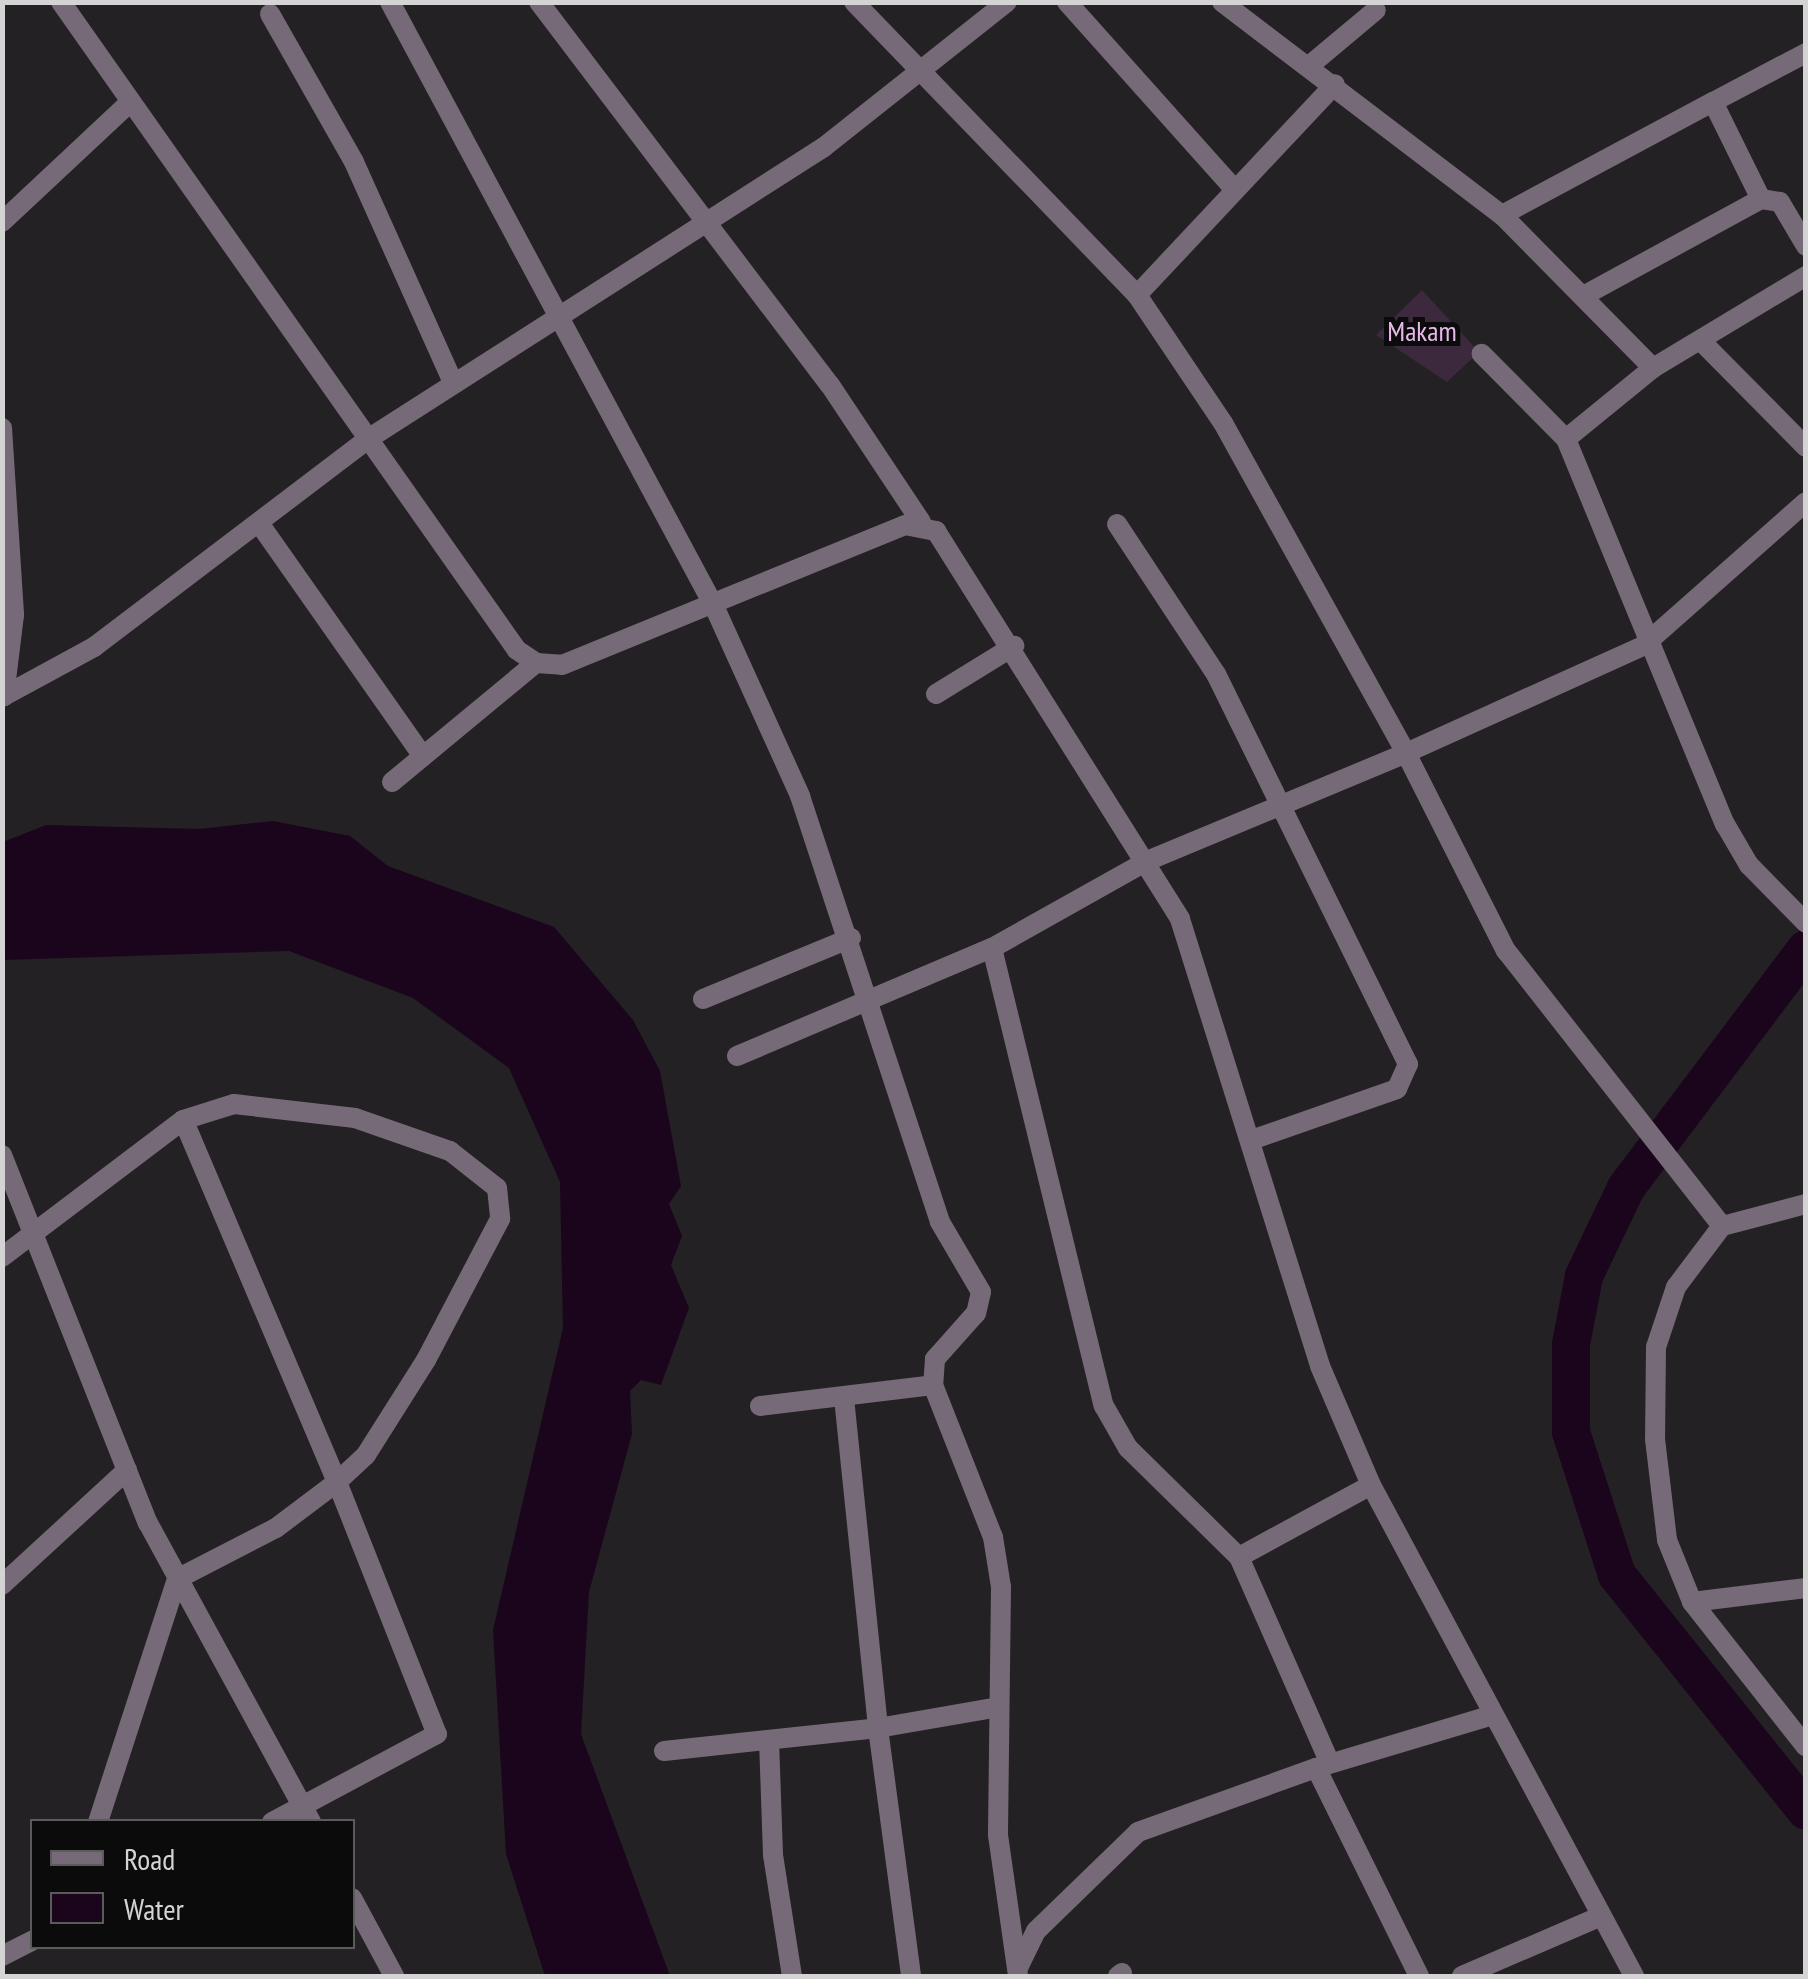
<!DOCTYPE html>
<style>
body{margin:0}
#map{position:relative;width:1808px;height:1979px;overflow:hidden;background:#232123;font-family:"PT Sans Narrow",sans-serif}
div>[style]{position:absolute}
.green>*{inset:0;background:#3c293d}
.water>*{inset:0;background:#1b051d}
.river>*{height:38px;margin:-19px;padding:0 19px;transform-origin:19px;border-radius:19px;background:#1b051d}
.minor>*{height:20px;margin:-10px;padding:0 10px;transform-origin:10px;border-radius:10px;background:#776a78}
.tertiary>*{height:20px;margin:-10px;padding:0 10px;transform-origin:10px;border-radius:10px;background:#776a78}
span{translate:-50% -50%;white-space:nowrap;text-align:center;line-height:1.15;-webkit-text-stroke:10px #0c0b0c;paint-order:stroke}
.park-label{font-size:28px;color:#e8b8ea}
.frame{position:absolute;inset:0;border:5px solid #d5d4d5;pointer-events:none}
.legend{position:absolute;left:30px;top:1819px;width:325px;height:130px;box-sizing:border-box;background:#0c0b0c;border:2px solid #5c5b5c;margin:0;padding:12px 18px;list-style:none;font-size:30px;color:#d5d4d5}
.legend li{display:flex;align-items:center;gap:20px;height:50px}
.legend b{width:50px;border:2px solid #5c5b5c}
</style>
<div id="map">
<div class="green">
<div style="clip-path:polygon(1422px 290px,1479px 352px,1447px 382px,1376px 335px)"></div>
</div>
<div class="water">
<div style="clip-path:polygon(273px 821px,350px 836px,388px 866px,554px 927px,633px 1020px,660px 1071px,681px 1186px,669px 1204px,682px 1236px,671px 1265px,689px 1308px,661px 1385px,641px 1380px,630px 1391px,632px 1434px,589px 1592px,581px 1734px,670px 1976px,545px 1976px,506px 1854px,493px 1630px,563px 1328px,560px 1182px,509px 1068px,413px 998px,289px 951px,3px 960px,3px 842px,46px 825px,199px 829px)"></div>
</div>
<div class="river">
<div style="left:1806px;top:949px;width:299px;rotate:127deg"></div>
<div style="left:1626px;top:1188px;width:98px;rotate:115.5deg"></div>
<div style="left:1584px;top:1276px;width:69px;rotate:100.8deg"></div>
<div style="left:1571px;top:1344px;width:88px;rotate:90deg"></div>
<div style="left:1571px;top:1432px;width:150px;rotate:72.2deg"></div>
<div style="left:1617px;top:1575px;width:302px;rotate:51.3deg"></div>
</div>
<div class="minor">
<div style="left:390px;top:2px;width:685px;rotate:61.79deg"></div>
<div style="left:714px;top:606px;width:209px;rotate:65.6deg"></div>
<div style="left:800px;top:796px;width:448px;rotate:71.8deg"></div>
<div style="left:940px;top:1222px;width:81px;rotate:59.6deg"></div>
<div style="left:981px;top:1292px;width:22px;rotate:103deg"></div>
<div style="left:976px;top:1313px;width:62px;rotate:131.7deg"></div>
<div style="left:935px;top:1359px;width:26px;rotate:94deg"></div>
<div style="left:933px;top:1385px;width:163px;rotate:68.5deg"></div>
<div style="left:993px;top:1537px;width:51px;rotate:80.9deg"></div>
<div style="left:1001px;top:1587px;width:248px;rotate:90.7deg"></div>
<div style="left:998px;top:1835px;width:142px;rotate:81.9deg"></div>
<div style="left:539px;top:2px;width:481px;rotate:52.8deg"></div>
<div style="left:830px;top:385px;width:164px;rotate:56.4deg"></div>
<div style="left:1067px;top:2px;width:251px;rotate:48.2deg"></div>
<div style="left:1222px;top:2px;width:352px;rotate:37.3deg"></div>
<div style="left:1502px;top:215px;width:215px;rotate:45.4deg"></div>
<div style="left:1653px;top:368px;width:112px;rotate:140.8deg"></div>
<div style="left:1566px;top:439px;width:120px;rotate:-134.7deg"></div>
<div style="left:270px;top:14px;width:170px;rotate:60.4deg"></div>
<div style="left:354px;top:162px;width:241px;rotate:65.8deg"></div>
<div style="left:1309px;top:66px;width:87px;rotate:-39.9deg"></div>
<div style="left:1713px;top:102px;width:105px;rotate:-27.8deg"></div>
<div style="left:1502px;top:215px;width:239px;rotate:-28.2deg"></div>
<div style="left:1713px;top:102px;width:108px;rotate:63.7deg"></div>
<div style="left:2px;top:222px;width:174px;rotate:-43.1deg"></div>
<div style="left:1137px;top:295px;width:289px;rotate:-46.8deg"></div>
<div style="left:1585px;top:295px;width:200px;rotate:-28.6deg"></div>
<div style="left:1761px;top:199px;width:19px;rotate:9deg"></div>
<div style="left:1780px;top:202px;width:51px;rotate:59.4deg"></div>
<div style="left:1702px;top:342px;width:148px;rotate:45.3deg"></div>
<div style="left:1653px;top:368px;width:179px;rotate:-31deg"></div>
<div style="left:2px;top:428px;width:187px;rotate:86.3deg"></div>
<div style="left:14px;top:615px;width:82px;rotate:97deg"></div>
<div style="left:1566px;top:439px;width:417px;rotate:67.6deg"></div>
<div style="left:1725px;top:824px;width:48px;rotate:59.7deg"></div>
<div style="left:1749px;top:865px;width:81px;rotate:45.5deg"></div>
<div style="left:259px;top:523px;width:285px;rotate:54.9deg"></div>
<div style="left:1117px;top:524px;width:180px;rotate:56.6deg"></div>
<div style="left:1216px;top:674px;width:435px;rotate:63.8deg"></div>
<div style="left:1408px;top:1064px;width:27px;rotate:114deg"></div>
<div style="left:1397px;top:1089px;width:155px;rotate:160.7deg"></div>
<div style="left:936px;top:694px;width:92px;rotate:-31.6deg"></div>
<div style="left:2px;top:697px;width:105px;rotate:-28.5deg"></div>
<div style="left:94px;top:647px;width:344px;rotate:-37.2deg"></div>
<div style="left:368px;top:439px;width:541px;rotate:-32.63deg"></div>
<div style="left:824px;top:147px;width:233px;rotate:-38.4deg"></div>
<div style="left:392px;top:782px;width:187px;rotate:-39.6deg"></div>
<div style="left:992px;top:948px;width:471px;rotate:76.3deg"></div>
<div style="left:1104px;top:1406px;width:48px;rotate:60.3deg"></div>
<div style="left:1128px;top:1448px;width:156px;rotate:44.5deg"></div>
<div style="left:1239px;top:1557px;width:225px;rotate:66.2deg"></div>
<div style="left:703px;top:999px;width:160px;rotate:-22.4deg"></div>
<div style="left:737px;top:1056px;width:277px;rotate:-23deg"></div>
<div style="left:992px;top:948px;width:178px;rotate:-29.3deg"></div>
<div style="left:1147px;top:861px;width:281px;rotate:-22.6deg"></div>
<div style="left:1406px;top:753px;width:377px;rotate:-119deg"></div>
<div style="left:1223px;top:423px;width:154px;rotate:-123.9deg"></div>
<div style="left:1137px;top:295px;width:407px;rotate:-134deg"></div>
<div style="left:2px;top:1155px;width:396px;rotate:68.4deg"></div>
<div style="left:148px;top:1523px;width:341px;rotate:61.4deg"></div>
<div style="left:1806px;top:1204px;width:87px;rotate:165.3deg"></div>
<div style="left:1722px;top:1226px;width:76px;rotate:127deg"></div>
<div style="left:1676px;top:1287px;width:63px;rotate:108.4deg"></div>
<div style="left:1656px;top:1347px;width:92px;rotate:90.6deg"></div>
<div style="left:1655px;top:1439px;width:102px;rotate:83.2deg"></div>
<div style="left:1667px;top:1540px;width:67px;rotate:68deg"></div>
<div style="left:1692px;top:1602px;width:184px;rotate:51.8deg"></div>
<div style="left:1722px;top:1226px;width:350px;rotate:-128.1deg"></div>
<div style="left:1506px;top:951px;width:222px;rotate:-116.8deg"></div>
<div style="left:1406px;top:753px;width:260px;rotate:-24.3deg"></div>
<div style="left:1643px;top:646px;width:217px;rotate:-41.5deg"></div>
<div style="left:2px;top:1257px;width:227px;rotate:-37.1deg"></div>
<div style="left:183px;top:1120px;width:53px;rotate:-17.4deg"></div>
<div style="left:234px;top:1104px;width:122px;rotate:6.6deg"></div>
<div style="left:355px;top:1118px;width:101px;rotate:19.2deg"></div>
<div style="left:450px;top:1151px;width:60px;rotate:38.2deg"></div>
<div style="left:497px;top:1188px;width:31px;rotate:84deg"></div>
<div style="left:500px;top:1219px;width:159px;rotate:117.7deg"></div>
<div style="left:426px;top:1360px;width:112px;rotate:122.3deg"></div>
<div style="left:366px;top:1455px;width:40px;rotate:137deg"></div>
<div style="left:337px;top:1482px;width:271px;rotate:68.4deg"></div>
<div style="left:437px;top:1734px;width:187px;rotate:151.9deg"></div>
<div style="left:844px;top:1398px;width:332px;rotate:84.1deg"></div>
<div style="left:878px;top:1728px;width:122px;rotate:-9.9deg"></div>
<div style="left:760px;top:1406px;width:174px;rotate:-6.9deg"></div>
<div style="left:1239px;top:1557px;width:150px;rotate:-28.6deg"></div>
<div style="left:2px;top:1585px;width:170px;rotate:-42.6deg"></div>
<div style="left:1692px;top:1602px;width:115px;rotate:-7deg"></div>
<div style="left:769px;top:1740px;width:115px;rotate:88deg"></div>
<div style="left:773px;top:1855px;width:122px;rotate:81.1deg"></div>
<div style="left:664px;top:1751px;width:215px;rotate:-6.1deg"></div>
<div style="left:878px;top:1728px;width:250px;rotate:82.4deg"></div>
<div style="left:98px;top:1822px;width:256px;rotate:-72deg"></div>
<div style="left:177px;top:1579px;width:111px;rotate:-27.3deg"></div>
<div style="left:276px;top:1528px;width:76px;rotate:-37deg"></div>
<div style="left:337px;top:1482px;width:393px;rotate:-113deg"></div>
<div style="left:352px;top:1898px;width:89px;rotate:61.7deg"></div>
<div style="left:2px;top:1956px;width:34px;rotate:-27deg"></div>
<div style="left:1018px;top:1968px;width:41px;rotate:-64.1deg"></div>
<div style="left:1036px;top:1931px;width:142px;rotate:-44.1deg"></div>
<div style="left:1138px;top:1832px;width:189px;rotate:-19.8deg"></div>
<div style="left:1118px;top:1976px;width:5px;rotate:-37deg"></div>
<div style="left:1419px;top:1976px;width:232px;rotate:-116.3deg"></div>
<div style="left:1316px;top:1768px;width:185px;rotate:-16.7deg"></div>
<div style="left:1462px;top:1976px;width:151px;rotate:-23.3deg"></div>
</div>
<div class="tertiary">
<div style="left:61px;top:2px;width:792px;rotate:54.87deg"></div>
<div style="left:517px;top:650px;width:23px;rotate:34deg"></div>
<div style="left:536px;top:663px;width:26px;rotate:4deg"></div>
<div style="left:562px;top:665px;width:370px;rotate:-22.2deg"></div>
<div style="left:905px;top:525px;width:32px;rotate:11deg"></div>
<div style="left:936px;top:531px;width:458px;rotate:57.8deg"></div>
<div style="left:1180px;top:919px;width:468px;rotate:72.6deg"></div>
<div style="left:1320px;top:1366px;width:129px;rotate:66.8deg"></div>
<div style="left:1371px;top:1485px;width:557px;rotate:61.82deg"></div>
</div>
<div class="park-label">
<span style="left:1422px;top:331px">Makam</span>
</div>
<div class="frame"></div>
<ul class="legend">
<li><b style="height:12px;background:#776a78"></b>Road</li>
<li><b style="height:28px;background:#1b051d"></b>Water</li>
</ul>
</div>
